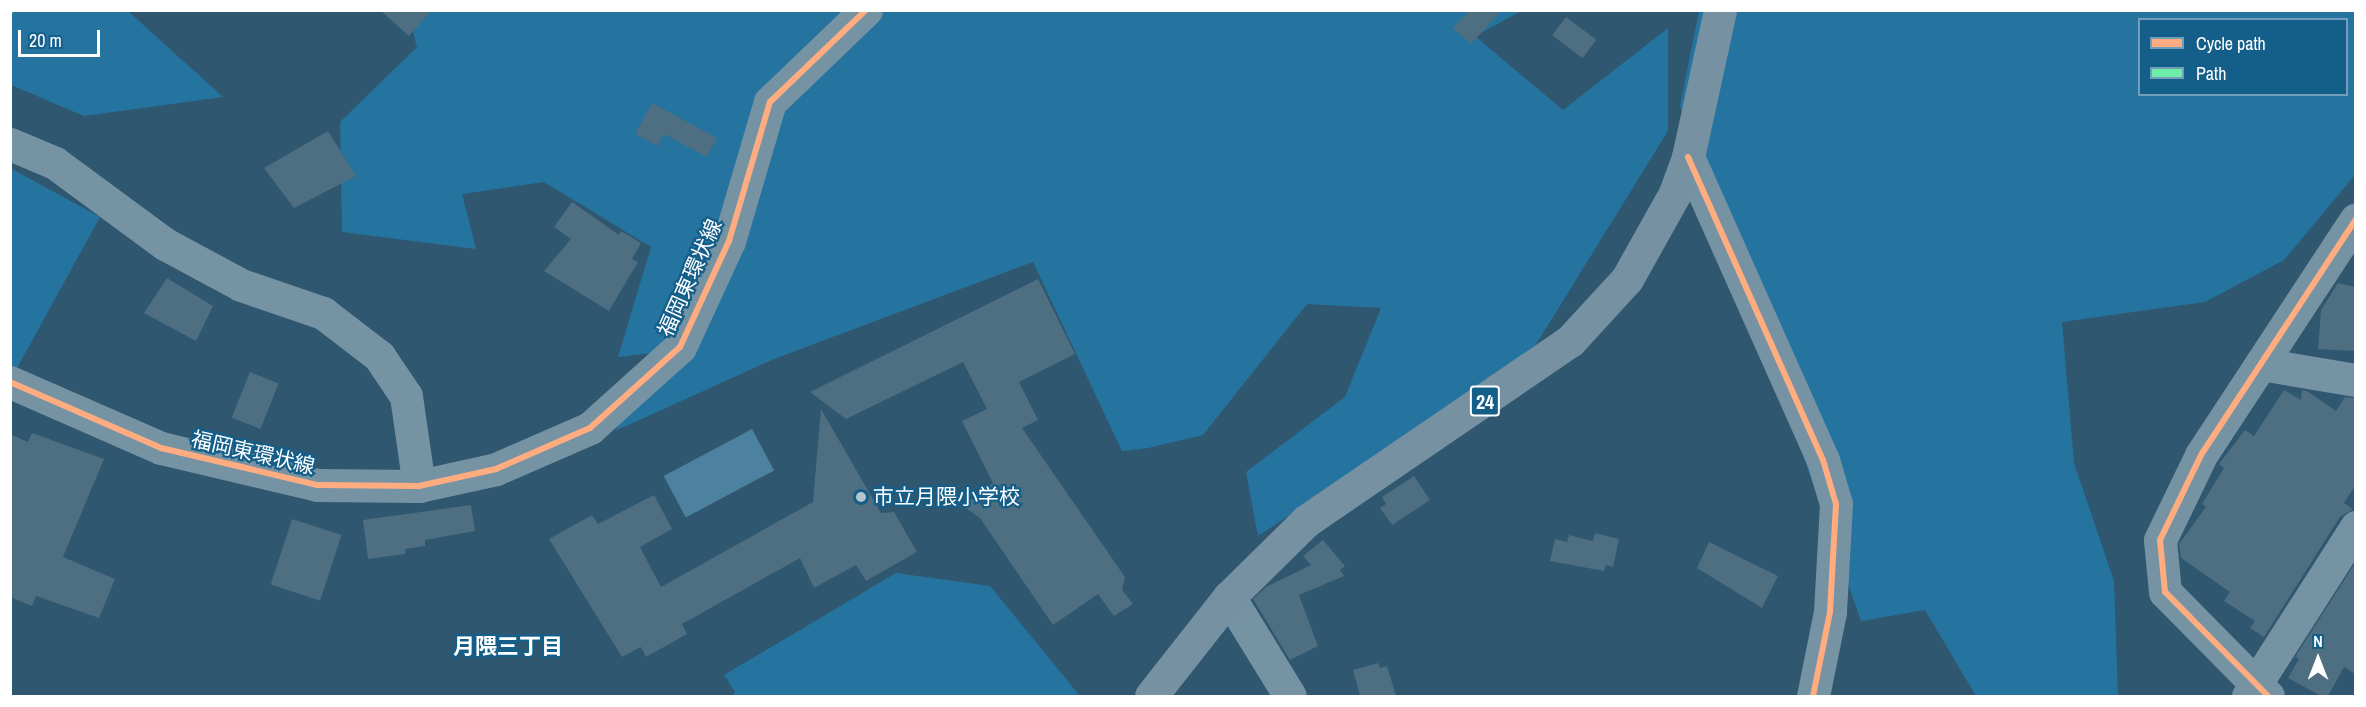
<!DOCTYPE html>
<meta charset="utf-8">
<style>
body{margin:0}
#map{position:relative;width:2366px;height:707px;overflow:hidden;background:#2f576f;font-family:"Archivo Narrow","Noto Sans JP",sans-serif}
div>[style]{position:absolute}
.green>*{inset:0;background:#25749f}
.water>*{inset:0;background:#4c81a0;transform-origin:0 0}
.building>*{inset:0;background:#4e6e81;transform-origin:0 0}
.minor>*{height:33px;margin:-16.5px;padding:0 16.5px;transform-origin:16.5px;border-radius:16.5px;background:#7693a4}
.major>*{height:33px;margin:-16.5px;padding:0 16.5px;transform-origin:16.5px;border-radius:16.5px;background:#7591a2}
.quiet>*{height:4.5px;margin-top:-2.25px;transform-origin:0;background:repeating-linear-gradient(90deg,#6deda7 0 9px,transparent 0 13.5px)}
.cycleway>*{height:6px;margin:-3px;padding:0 3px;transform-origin:3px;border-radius:3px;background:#ffac80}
.dots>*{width:16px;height:16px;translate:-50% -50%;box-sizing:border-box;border:3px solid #145e8a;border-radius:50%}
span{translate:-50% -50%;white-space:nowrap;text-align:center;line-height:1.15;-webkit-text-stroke:4.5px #145e8a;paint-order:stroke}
.shield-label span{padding:2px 4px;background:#145e8a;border:2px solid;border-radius:4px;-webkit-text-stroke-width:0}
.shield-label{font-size:20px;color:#fff;font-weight:700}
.street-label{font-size:21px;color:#fff}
.poi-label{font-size:21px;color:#fff}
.left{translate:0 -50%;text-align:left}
.neighbourhood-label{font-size:22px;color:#fff;font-weight:700}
.frame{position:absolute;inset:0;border:12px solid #fff;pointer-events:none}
.legend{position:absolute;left:2138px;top:18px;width:210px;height:78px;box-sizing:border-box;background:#145e8a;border:2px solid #729eb9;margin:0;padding:8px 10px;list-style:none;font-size:18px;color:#fff}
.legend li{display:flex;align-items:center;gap:12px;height:30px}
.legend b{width:30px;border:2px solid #729eb9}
.north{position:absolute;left:2288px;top:629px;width:60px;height:60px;-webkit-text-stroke:4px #145e8a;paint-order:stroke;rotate:0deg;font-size:16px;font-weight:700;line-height:24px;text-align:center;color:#fff}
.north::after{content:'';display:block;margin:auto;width:21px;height:27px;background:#fff;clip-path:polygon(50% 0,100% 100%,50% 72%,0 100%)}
.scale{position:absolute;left:18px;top:30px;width:82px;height:27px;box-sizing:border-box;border:3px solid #fff;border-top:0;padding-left:8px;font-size:18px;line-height:21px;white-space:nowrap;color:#fff;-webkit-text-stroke:4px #145e8a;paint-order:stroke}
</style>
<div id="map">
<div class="green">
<div style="clip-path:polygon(11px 10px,128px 11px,223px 97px,84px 116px,11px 85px)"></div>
<div style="clip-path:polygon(407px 11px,1521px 11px,1475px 36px,1563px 110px,1668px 28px,1668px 131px,1527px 359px,1258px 536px,1246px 472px,1345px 397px,1381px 308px,1307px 304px,1203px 435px,1148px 448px,1122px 451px,1033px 262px,774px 359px,615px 431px,669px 351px,618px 357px,651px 247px,544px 182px,462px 194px,476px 249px,342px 232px,340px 122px,417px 47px)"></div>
<div style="clip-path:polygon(evenodd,1699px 11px,2355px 11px,2355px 175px,2284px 260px,2205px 302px,2062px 322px,2074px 463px,2114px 581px,2118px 696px,1976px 696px,1925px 610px,1861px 621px,1680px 106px,1699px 11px,2140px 20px,2346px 20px,2346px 94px,2140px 94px,2140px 20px)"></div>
<div style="clip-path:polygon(10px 168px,100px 217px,16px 370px,10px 366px)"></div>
<div style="clip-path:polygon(896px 573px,990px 586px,1080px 696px,732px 696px,735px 692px,724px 675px)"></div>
</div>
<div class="water">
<div style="left:752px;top:429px;width:47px;height:100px;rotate:62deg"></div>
</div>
<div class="building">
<div style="clip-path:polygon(380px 10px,432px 10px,409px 36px)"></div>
<div style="clip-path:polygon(1470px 10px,1502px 10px,1471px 44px,1453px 28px)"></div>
<div style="left:1566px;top:17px;width:38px;height:23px;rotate:37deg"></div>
<div style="clip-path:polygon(652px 103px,717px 138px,707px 157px,664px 134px,658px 146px,635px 134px)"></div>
<div style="clip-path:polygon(328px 131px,356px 176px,294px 208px,264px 168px)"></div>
<div style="clip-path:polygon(572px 202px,619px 235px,621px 231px,641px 243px,632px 259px,638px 262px,609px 311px,544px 271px,571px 239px,554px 227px)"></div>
<div style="clip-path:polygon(167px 278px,213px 306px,196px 341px,144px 313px)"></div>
<div style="clip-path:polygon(1038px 279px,1075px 354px,1019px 382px,1038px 420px,1022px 428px,1125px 577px,1122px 590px,1133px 604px,1114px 616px,1098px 594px,1053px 625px,980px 518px,963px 506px,993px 483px,962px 421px,987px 409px,963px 362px,846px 419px,810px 392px)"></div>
<div style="clip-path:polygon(2338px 283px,2355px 287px,2355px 351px,2318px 349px,2321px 310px)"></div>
<div style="left:250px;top:372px;width:31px;height:49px;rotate:22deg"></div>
<div style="clip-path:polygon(2284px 390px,2301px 400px,2302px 390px,2307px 391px,2336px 411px,2345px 397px,2355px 398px,2355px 486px,2344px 503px,2353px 509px,2340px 517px,2264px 637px,2250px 628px,2255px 621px,2224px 601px,2230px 592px,2181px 558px,2179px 544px,2206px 507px,2202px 504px,2224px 468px,2219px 464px,2245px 430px,2254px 436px)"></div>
<div style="clip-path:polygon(821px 409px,881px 513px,894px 512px,917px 552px,866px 581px,856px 565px,814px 588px,800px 558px,682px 624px,687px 634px,646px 657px,641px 647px,622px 657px,549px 539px,592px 515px,598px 524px,654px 495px,672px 529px,640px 547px,661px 587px,813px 502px)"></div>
<div style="clip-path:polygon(32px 433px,104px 459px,63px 557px,115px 579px,99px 618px,36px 596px,32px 606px,10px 597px,10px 434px,28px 442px)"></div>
<div style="clip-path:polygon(1414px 476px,1430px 500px,1392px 525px,1380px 508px,1386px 504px,1382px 497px)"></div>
<div style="clip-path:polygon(471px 505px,475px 531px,425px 540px,425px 546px,405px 549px,405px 554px,368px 559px,363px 520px)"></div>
<div style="left:292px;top:519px;width:52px;height:69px;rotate:18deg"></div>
<div style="clip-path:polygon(1595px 533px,1619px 539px,1613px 567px,1606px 565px,1604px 571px,1550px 561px,1555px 539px,1567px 542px,1569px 535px,1593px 541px)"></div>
<div style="clip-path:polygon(1323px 540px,1345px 566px,1340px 570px,1344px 576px,1299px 595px,1318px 646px,1290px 660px,1253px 599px,1266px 587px,1311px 565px,1303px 556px)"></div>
<div style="clip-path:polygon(1709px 542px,1778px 576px,1762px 608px,1697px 568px)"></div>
<div style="clip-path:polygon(2355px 563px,2355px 674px,2344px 667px,2328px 696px,2321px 696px,2288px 678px,2299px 659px,2295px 657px)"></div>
<div style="clip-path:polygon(1378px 663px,1380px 668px,1387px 666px,1396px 696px,1360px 696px,1353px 670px)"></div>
</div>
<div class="minor">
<div style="left:10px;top:144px;width:49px;rotate:22.9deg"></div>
<div style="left:55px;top:163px;width:137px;rotate:36.4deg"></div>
<div style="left:165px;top:244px;width:86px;rotate:28.3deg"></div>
<div style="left:241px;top:285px;width:87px;rotate:18.9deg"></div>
<div style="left:323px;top:313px;width:71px;rotate:37.5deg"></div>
<div style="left:379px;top:356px;width:48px;rotate:56deg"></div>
<div style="left:406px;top:396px;width:91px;rotate:81.8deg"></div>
<div style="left:1688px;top:157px;width:332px;rotate:66deg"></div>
<div style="left:1823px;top:460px;width:46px;rotate:73.5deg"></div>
<div style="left:1836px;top:504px;width:108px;rotate:93.2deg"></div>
<div style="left:1830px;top:612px;width:86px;rotate:101.4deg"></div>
<div style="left:2261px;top:364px;width:96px;rotate:9.6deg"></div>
<div style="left:10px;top:382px;width:165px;rotate:23.6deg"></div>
<div style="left:161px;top:448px;width:160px;rotate:13.3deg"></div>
<div style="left:317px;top:485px;width:102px;rotate:0.6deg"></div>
<div style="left:419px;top:486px;width:79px;rotate:-12.4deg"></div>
<div style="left:496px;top:469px;width:103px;rotate:-23.6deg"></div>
<div style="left:590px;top:428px;width:121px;rotate:-42deg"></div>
<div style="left:680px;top:347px;width:117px;rotate:-65.2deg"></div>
<div style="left:729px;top:241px;width:145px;rotate:-73.6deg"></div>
<div style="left:770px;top:102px;width:133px;rotate:-43.8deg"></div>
<div style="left:1229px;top:597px;width:116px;rotate:58.4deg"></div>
<div style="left:2248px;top:696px;width:201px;rotate:-57.4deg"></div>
<div style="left:2268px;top:696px;width:146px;rotate:-134.7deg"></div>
<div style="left:2165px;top:592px;width:52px;rotate:-95.5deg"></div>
<div style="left:2160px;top:540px;width:94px;rotate:-64.2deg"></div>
<div style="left:2201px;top:455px;width:282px;rotate:-56.7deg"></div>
</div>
<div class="major">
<div style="left:1151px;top:696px;width:126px;rotate:-51.8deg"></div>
<div style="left:1229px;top:597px;width:108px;rotate:-44.6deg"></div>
<div style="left:1306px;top:521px;width:320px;rotate:-34.3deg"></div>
<div style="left:1570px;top:341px;width:84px;rotate:-47.4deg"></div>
<div style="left:1627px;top:279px;width:98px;rotate:-60.8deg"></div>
<div style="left:1675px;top:193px;width:38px;rotate:-70deg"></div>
<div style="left:1688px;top:157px;width:150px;rotate:-77.7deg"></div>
</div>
<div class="quiet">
<div style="left:10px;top:11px;width:2px;rotate:-27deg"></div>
</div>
<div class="cycleway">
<div style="left:1688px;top:157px;width:332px;rotate:66deg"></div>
<div style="left:1823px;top:460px;width:46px;rotate:73.5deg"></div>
<div style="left:1836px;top:504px;width:108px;rotate:93.2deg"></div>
<div style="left:1830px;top:612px;width:86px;rotate:101.4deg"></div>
<div style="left:10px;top:382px;width:165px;rotate:23.6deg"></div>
<div style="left:161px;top:448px;width:160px;rotate:13.3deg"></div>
<div style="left:317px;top:485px;width:102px;rotate:0.6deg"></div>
<div style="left:419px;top:486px;width:79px;rotate:-12.4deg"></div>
<div style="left:496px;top:469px;width:103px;rotate:-23.6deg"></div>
<div style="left:590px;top:428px;width:121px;rotate:-42deg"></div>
<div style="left:680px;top:347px;width:117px;rotate:-65.2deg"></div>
<div style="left:729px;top:241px;width:145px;rotate:-73.6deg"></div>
<div style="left:770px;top:102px;width:133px;rotate:-43.8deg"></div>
<div style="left:2268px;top:696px;width:146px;rotate:-134.7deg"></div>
<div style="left:2165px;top:592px;width:52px;rotate:-95.5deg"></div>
<div style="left:2160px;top:540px;width:94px;rotate:-64.2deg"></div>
<div style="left:2201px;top:455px;width:282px;rotate:-56.7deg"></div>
</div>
<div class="dots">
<div style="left:861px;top:497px;background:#b6c4cd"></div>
</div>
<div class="shield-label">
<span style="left:1485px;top:401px">24</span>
</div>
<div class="street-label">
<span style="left:690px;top:278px;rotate:-66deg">福岡東環状線</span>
<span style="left:253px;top:453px;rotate:13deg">福岡東環状線</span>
</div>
<div class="poi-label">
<span class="left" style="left:873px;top:497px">市立月隈小学校</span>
</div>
<div class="neighbourhood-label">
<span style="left:508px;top:647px">月隈三丁目</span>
</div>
<div class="frame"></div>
<ul class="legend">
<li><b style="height:8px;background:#ffac80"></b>Cycle path</li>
<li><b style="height:8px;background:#6deda7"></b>Path</li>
</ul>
<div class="north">N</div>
<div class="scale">20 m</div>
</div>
